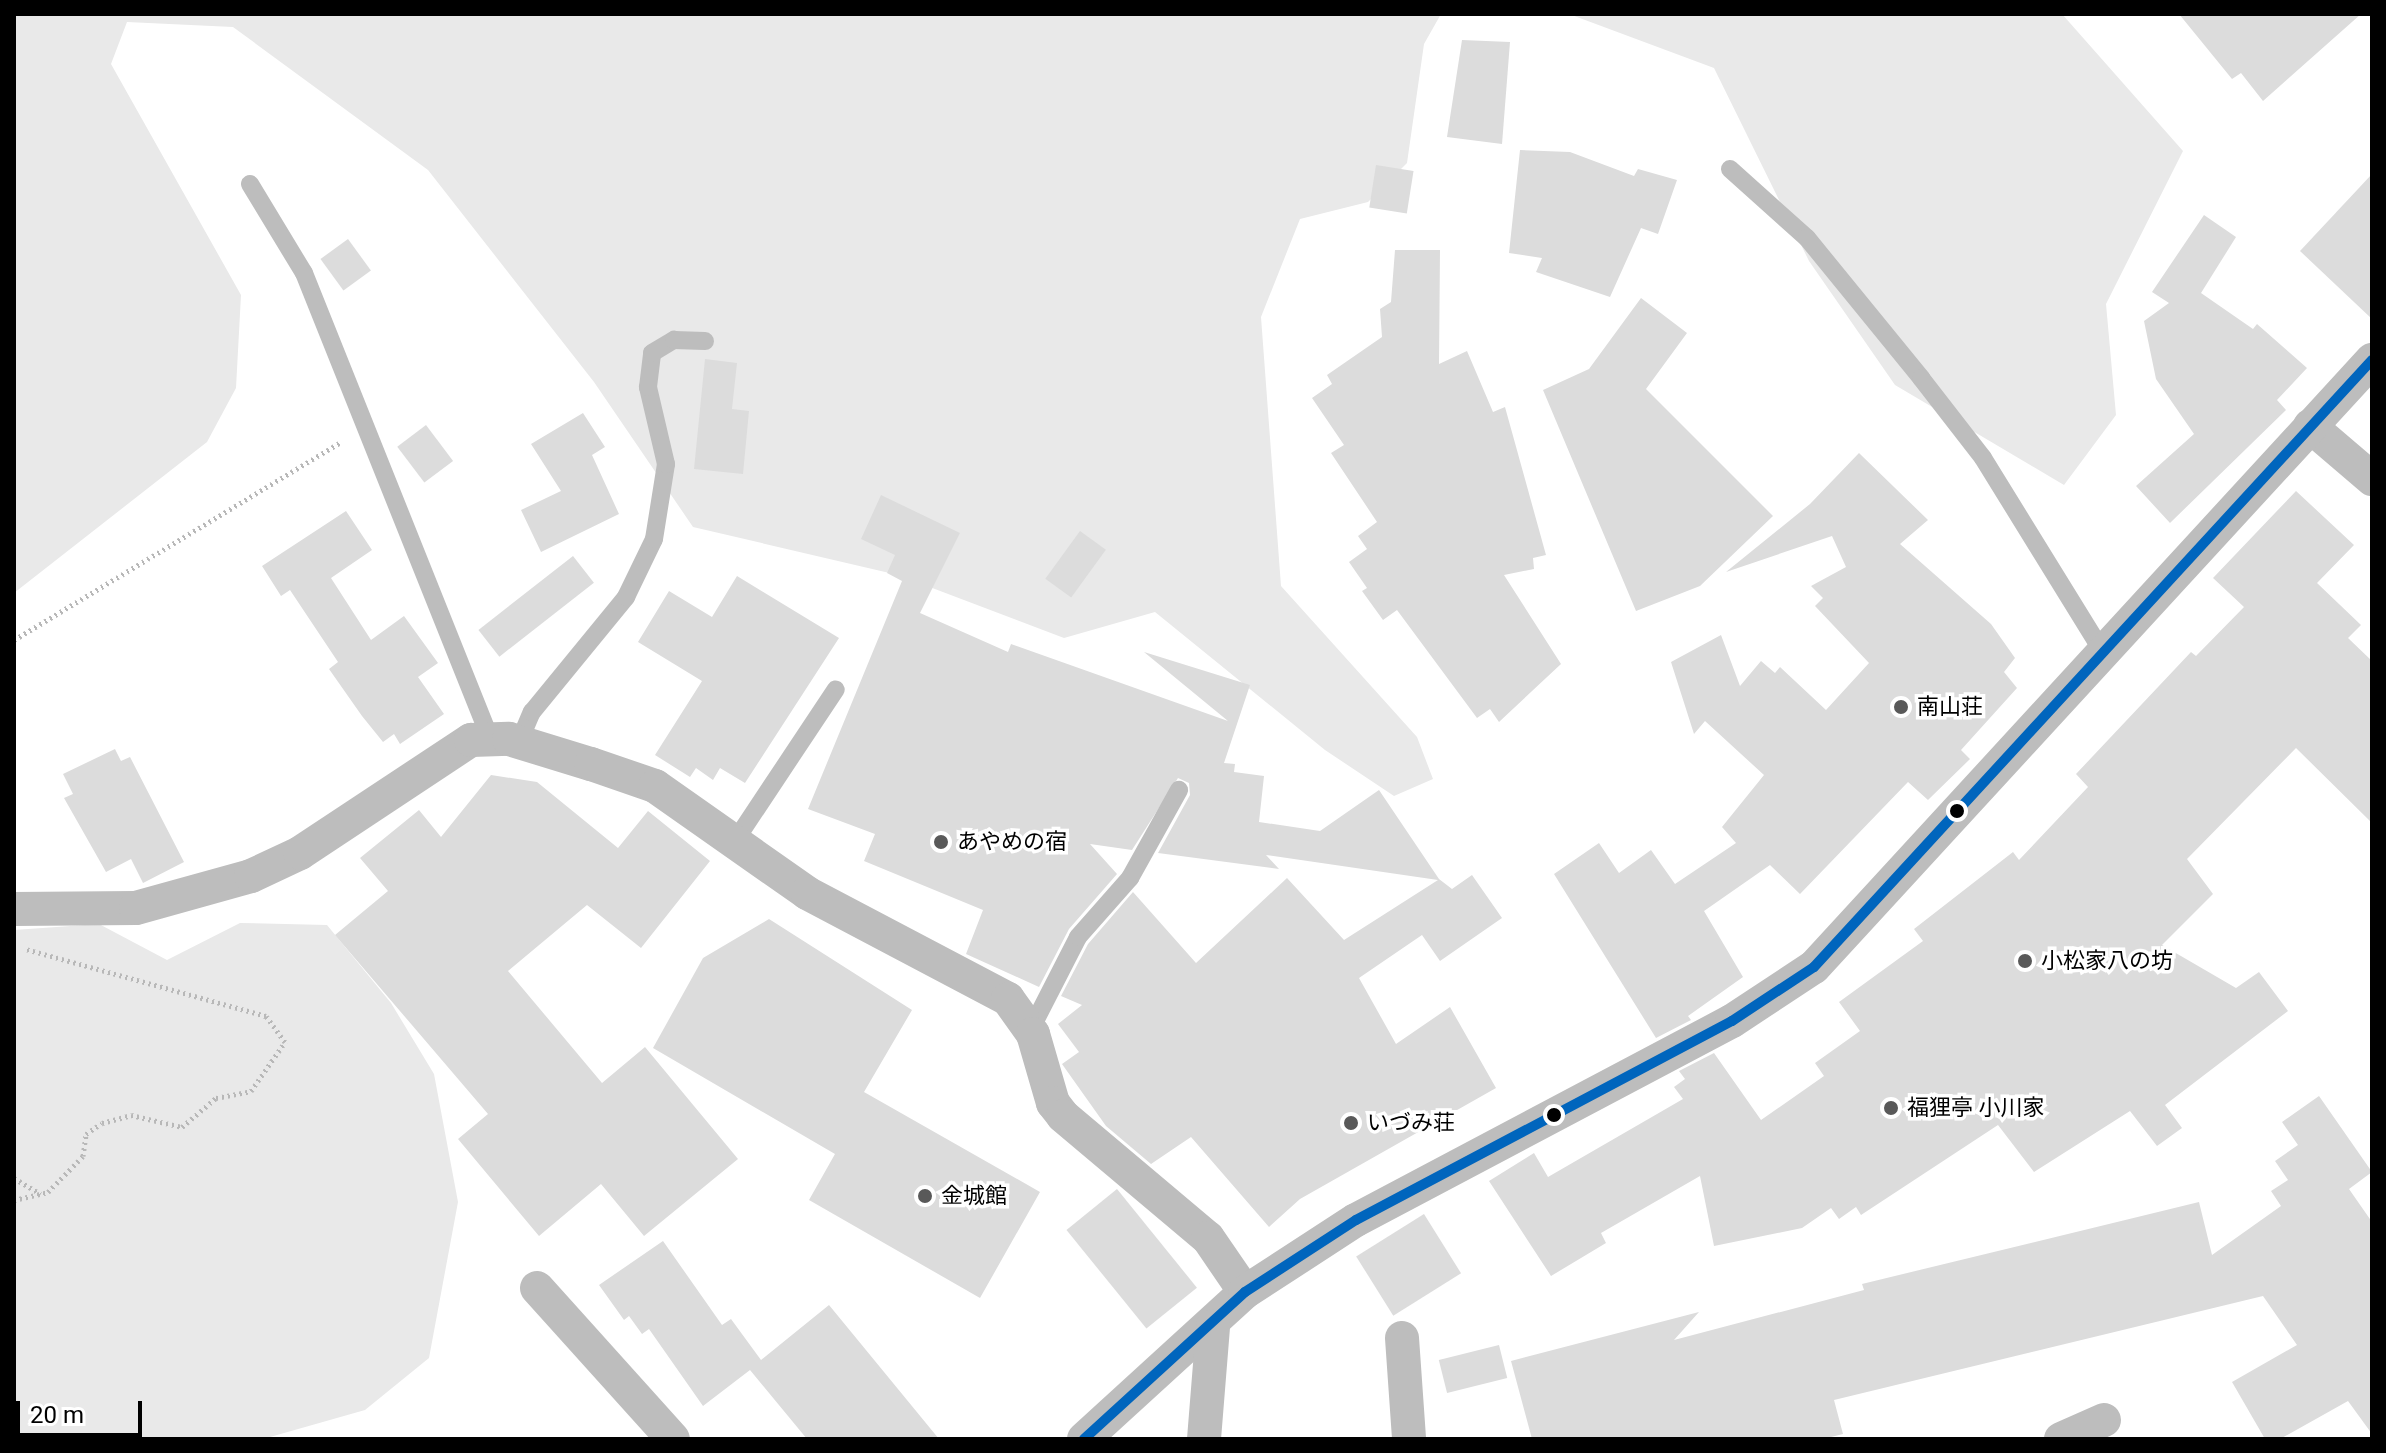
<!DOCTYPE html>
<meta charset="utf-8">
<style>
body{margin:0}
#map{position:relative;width:2386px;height:1453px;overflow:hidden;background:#fff;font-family:Roboto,"Noto Sans JP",sans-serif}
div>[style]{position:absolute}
.green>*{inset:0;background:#e9e9e9}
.building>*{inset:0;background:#dcdcdc;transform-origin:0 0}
.path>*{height:5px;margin-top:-2.5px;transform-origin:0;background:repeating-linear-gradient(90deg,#b8b8b8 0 2px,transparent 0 6px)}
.lane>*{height:18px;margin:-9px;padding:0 9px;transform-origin:9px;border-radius:9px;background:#bdbdbd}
.street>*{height:34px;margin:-17px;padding:0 17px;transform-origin:17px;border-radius:17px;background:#bdbdbd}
.bus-1>*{height:10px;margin:-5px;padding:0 5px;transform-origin:5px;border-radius:5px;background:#0065bd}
.dots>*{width:22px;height:22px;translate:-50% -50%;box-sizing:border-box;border:4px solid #fff;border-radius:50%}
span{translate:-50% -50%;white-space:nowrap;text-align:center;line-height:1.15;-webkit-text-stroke:7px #fff;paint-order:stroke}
.poi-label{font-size:22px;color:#000}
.left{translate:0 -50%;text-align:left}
.frame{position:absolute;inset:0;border:16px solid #000;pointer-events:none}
.scale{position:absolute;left:16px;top:1401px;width:126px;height:36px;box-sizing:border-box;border:4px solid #000;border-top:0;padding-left:10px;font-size:24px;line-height:28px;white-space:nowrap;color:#000;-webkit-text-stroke:6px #fff;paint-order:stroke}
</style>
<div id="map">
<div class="green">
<div style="clip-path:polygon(14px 14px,1441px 14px,1424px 44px,1407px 163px,1368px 202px,1300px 219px,1261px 317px,1281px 586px,1417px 737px,1433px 779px,1394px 796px,1325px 750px,1155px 612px,1064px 638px,898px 575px,693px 527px,594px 382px,428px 170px,233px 27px,127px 22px,111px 64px,241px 295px,236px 388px,207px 442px,14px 593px)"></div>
<div style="clip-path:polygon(1569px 14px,2062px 14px,2183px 151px,2106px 304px,2116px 415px,2064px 485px,1895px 385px,1809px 261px,1714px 68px)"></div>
<div style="clip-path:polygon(240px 923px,327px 925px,391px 1003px,434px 1074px,458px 1202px,429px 1358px,365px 1410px,263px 1439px,14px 1439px,14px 930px,99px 924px,167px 960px)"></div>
</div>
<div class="building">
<div style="clip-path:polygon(2179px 14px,2361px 14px,2263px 101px,2241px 73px,2232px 79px)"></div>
<div style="clip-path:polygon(1462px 40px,1510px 42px,1502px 144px,1447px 137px)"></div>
<div style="clip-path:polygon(1520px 150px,1570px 152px,1634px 176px,1638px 169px,1677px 180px,1658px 234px,1641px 228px,1610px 297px,1536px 272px,1542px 258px,1509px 253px)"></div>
<div style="left:1376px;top:165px;width:38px;height:43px;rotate:9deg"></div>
<div style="clip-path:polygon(2372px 174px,2372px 319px,2300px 251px)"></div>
<div style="clip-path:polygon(2204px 215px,2236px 237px,2201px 293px,2253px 329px,2257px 324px,2307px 368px,2277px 400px,2286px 410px,2170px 523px,2136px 486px,2194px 434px,2156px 379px,2144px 321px,2169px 303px,2152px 292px)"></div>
<div style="left:348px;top:239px;width:39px;height:34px;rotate:54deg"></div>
<div style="clip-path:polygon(1395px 250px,1440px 250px,1439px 364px,1467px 351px,1493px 412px,1505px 407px,1546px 555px,1533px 558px,1534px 569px,1504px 575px,1561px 664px,1499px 722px,1490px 709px,1477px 718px,1397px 610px,1383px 620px,1362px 591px,1367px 588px,1349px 562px,1367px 549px,1358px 536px,1377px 522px,1331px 453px,1344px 445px,1312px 398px,1332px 384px,1327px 375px,1382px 337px,1380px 309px,1391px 302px)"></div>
<div style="clip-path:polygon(1641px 298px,1687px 333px,1646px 389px,1773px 516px,1700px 586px,1636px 611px,1543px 390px,1589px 369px)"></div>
<div style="clip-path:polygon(705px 359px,737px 363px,732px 409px,749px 411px,743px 474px,694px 469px)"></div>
<div style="clip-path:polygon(583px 413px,605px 447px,592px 455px,619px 514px,541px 552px,521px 510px,561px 491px,531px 444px)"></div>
<div style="left:426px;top:425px;width:45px;height:36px;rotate:53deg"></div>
<div style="clip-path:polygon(1859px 453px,1928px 520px,1900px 544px,1991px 624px,2015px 658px,2004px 672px,2017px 688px,1961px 750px,1970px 759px,1928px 800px,1908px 782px,1800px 894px,1770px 865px,1704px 911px,1743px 977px,1688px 1016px,1691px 1020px,1656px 1038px,1554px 874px,1599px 843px,1619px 873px,1651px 850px,1675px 884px,1736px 843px,1722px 827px,1764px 775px,1705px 721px,1694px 734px,1671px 662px,1721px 635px,1740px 686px,1761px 661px,1775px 673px,1780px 667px,1826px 710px,1869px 663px,1815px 606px,1823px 598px,1811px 586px,1846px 567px,1832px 536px,1726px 572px,1810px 504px)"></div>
<div style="clip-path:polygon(2296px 491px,2354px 545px,2317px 583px,2361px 625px,2348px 638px,2372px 661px,2372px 823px,2296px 748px,2187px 859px,2213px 894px,2162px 945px,2236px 988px,2259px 972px,2288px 1011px,2165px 1105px,2182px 1128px,2157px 1146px,2130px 1111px,2034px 1172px,1998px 1125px,1861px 1215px,1856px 1207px,1839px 1219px,1831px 1208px,1802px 1228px,1714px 1246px,1700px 1176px,1601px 1233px,1606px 1243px,1551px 1276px,1489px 1181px,1534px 1153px,1548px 1177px,1683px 1099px,1674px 1087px,1685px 1079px,1679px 1071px,1714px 1053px,1761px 1120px,1824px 1076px,1815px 1063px,1860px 1031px,1839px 1002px,1923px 941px,1914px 929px,2013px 852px,2019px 860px,2088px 787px,2076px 774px,2191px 652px,2196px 656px,2244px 607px,2213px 578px)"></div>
<div style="clip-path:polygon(881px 495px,960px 533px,920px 613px,1008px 652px,1011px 644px,1228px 721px,1144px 652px,1250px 685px,1224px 763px,1235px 764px,1234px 772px,1264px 776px,1259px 822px,1320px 831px,1379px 790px,1439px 879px,1452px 889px,1472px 875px,1502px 918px,1440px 961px,1422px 935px,1359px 978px,1396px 1044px,1450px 1007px,1496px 1088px,1300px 1199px,1269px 1227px,1191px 1137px,1151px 1164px,1106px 1126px,1062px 1064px,1079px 1052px,1058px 1024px,1082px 1005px,1061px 996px,1088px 944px,1133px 892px,1196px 963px,1287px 878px,1344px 940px,1438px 880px,1266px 855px,1279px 869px,1158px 853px,1190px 795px,1189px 783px,1178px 778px,1132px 850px,1090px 844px,1117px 874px,1069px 929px,1039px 987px,966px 954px,983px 910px,864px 861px,875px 834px,808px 809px,902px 581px,887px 573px,895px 555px,861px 539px)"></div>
<div style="clip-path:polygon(346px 511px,372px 550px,331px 578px,371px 640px,404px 616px,438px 663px,418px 677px,444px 714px,400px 744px,394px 734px,383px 742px,362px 716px,329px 669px,338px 662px,290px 590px,281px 596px,262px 566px)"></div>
<div style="left:1080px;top:531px;width:32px;height:59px;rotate:36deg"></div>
<div style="left:573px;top:556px;width:34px;height:120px;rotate:52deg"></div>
<div style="clip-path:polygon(737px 576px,839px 638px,745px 783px,720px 768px,713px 780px,696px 768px,690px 777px,655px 755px,702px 681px,638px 642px,669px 591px,712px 617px)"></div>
<div style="clip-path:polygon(115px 749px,121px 761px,130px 757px,184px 862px,143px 883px,131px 859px,106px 872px,64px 798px,73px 794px,63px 774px)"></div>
<div style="clip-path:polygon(491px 775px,537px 782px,618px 848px,648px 811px,710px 861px,641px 948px,587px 905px,508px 971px,602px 1083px,645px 1047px,738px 1159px,644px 1236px,601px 1184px,539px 1236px,458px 1139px,488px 1114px,335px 935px,388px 891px,360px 858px,419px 810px,441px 837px)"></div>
<div style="clip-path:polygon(769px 919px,912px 1010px,864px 1092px,1040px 1192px,980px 1298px,809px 1200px,835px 1154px,653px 1048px,703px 958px)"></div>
<div style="clip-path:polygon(2319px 1096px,2372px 1172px,2349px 1189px,2372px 1222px,2372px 1434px,2348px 1401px,2280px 1439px,2265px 1439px,2232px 1382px,2297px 1345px,2263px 1296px,1834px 1400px,1843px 1434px,1823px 1439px,1532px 1439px,1511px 1361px,1699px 1312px,1674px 1340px,1864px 1290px,1862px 1284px,2199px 1202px,2212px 1255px,2281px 1206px,2271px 1191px,2288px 1180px,2275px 1161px,2298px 1145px,2282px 1122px)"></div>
<div style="left:1117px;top:1189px;width:127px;height:65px;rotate:51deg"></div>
<div style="left:1424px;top:1214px;width:70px;height:80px;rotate:58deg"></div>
<div style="clip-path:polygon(663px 1241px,722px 1325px,731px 1319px,761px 1360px,829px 1305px,939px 1439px,807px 1439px,750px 1370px,703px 1406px,649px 1329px,642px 1334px,629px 1316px,624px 1320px,599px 1285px)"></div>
<div style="left:1499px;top:1345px;width:34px;height:62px;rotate:76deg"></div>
</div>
<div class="path">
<div style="left:14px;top:640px;width:382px;rotate:-31.2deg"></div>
<div style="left:14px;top:1178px;width:31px;rotate:31deg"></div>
<div style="left:14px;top:1200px;width:35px;rotate:-13deg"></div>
<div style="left:48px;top:1192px;width:50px;rotate:-45.8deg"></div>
<div style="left:83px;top:1156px;width:22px;rotate:-82deg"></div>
<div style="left:86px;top:1134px;width:19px;rotate:-35deg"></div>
<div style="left:102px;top:1123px;width:30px;rotate:-15deg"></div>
<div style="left:131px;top:1115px;width:52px;rotate:13.2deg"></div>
<div style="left:182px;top:1127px;width:45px;rotate:-40.5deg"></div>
<div style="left:216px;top:1098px;width:36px;rotate:-11deg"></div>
<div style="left:251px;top:1091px;width:60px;rotate:-55.2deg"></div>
<div style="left:285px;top:1042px;width:32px;rotate:-126deg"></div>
<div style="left:266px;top:1016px;width:249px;rotate:-164.4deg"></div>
</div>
<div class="lane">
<div style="left:1730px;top:169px;width:103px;rotate:41.9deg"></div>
<div style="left:1807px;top:238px;width:181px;rotate:50.8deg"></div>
<div style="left:1921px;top:378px;width:101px;rotate:52.2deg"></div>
<div style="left:1983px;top:458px;width:225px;rotate:58.3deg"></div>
<div style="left:250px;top:184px;width:104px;rotate:58.8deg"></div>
<div style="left:304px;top:273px;width:500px;rotate:68.2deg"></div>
<div style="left:519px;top:742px;width:33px;rotate:-67deg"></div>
<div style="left:532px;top:712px;width:149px;rotate:-50.7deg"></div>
<div style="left:626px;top:597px;width:64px;rotate:-64.2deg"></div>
<div style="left:654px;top:539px;width:76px;rotate:-80.9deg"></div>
<div style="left:666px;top:464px;width:79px;rotate:-103.2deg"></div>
<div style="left:648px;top:387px;width:34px;rotate:-83deg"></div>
<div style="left:652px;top:353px;width:26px;rotate:-31deg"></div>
<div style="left:674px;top:340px;width:31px;rotate:2deg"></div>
<div style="left:735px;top:841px;width:182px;rotate:-56.4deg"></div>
<div style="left:1031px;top:1029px;width:103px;rotate:-62.9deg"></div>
<div style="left:1078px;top:937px;width:79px;rotate:-48.6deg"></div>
<div style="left:1130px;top:878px;width:101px;rotate:-60.9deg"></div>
</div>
<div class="street">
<div style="left:2310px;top:426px;width:82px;rotate:40.5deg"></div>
<div style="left:14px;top:909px;width:122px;rotate:-0.5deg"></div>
<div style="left:136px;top:908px;width:119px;rotate:-15.5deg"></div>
<div style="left:251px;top:876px;width:54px;rotate:-25.1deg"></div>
<div style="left:300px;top:853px;width:205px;rotate:-33.5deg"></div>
<div style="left:471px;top:740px;width:38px;rotate:-2deg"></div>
<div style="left:509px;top:739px;width:86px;rotate:17deg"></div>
<div style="left:591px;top:764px;width:68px;rotate:19deg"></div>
<div style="left:655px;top:786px;width:186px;rotate:35.1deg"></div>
<div style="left:807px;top:893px;width:227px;rotate:27.8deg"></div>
<div style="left:1008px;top:999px;width:43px;rotate:54.5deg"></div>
<div style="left:1033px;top:1034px;width:72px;rotate:73.8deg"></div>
<div style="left:1053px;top:1103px;width:16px;rotate:52deg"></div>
<div style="left:1063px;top:1116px;width:189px;rotate:40.1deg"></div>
<div style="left:1208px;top:1238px;width:65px;rotate:55.6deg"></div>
<div style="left:537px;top:1288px;width:203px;rotate:48deg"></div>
<div style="left:1402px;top:1338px;width:101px;rotate:86deg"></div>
<div style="left:1084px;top:1439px;width:218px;rotate:-42.4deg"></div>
<div style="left:1245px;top:1292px;width:132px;rotate:-33deg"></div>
<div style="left:1356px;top:1220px;width:425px;rotate:-27.9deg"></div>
<div style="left:1732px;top:1021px;width:98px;rotate:-33.4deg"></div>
<div style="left:1814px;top:967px;width:825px;rotate:-47.41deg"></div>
<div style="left:1204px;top:1439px;width:113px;rotate:-85.4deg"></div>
<div style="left:2061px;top:1439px;width:47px;rotate:-23.8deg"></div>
</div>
<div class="bus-1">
<div style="left:1084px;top:1439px;width:218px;rotate:-42.4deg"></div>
<div style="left:1245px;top:1292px;width:132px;rotate:-33deg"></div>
<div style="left:1356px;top:1220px;width:425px;rotate:-27.9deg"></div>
<div style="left:1732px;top:1021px;width:98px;rotate:-33.4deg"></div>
<div style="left:1814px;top:967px;width:825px;rotate:-47.41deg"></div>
</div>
<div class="dots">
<div style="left:1901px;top:707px;background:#595959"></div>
<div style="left:1957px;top:811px;background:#000"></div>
<div style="left:941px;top:842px;background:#595959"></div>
<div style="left:2025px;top:961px;background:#595959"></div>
<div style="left:1891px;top:1108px;background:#595959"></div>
<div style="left:1554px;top:1115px;background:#000"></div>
<div style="left:1351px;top:1123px;background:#595959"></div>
<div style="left:925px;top:1196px;background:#595959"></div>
</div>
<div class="poi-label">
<span class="left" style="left:1917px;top:707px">南山荘</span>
<span class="left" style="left:957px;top:842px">あやめの宿</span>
<span class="left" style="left:2041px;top:961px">小松家八の坊</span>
<span class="left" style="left:1907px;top:1108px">福狸亭 小川家</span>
<span class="left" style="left:1367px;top:1123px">いづみ荘</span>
<span class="left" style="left:941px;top:1196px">金城館</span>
</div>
<div class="frame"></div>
<div class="scale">20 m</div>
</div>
